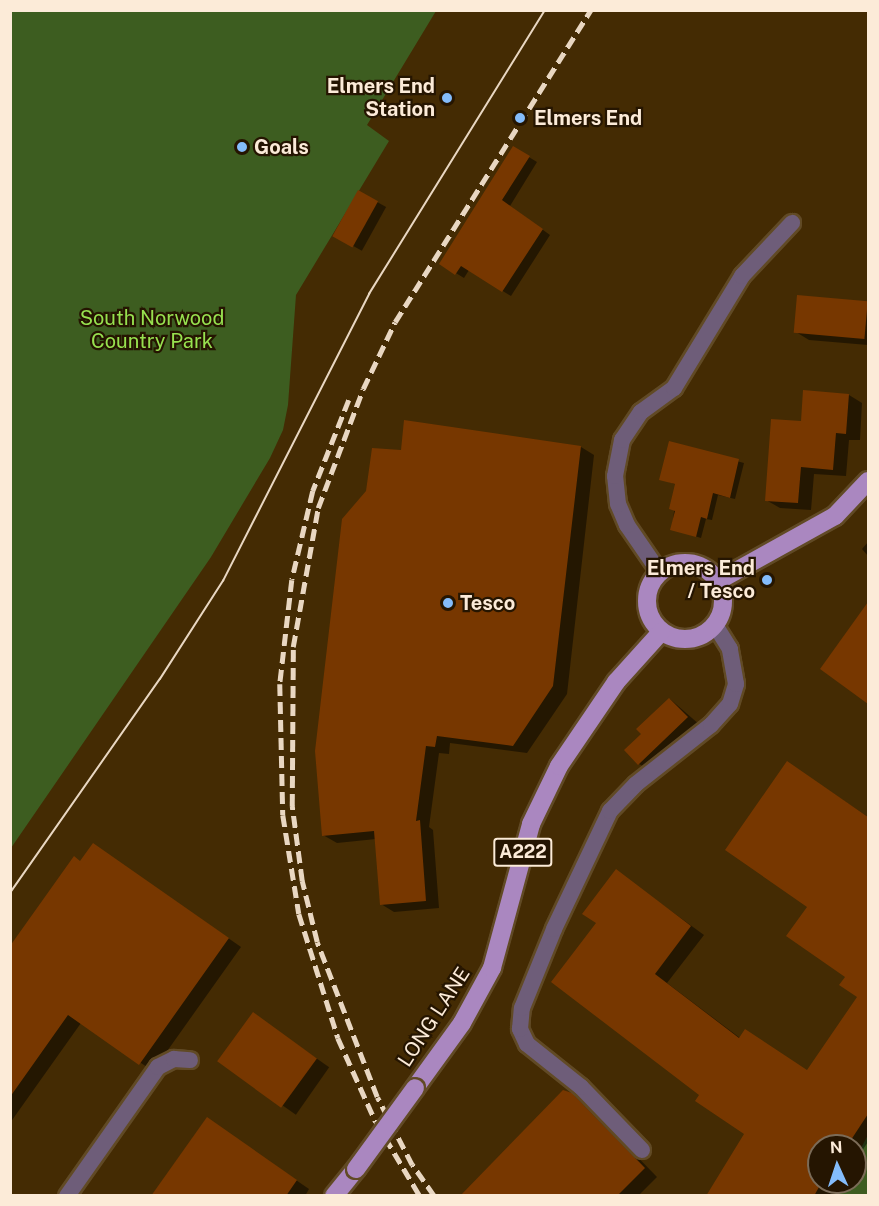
<!DOCTYPE html>
<style>
body{margin:0}
#map{position:relative;width:879px;height:1206px;overflow:hidden;background:#442b03;font-family:"Public Sans",sans-serif}
div>[style]{position:absolute}
.green>*{inset:0;background:#3d5d20}
.shadow>*{inset:0;background:#0007;transform-origin:0 0}
.building>*{inset:0;background:#773700;transform-origin:0 0}
.roads{filter:drop-shadow(2px 0 #614a25) drop-shadow(-2px 0 #614a25) drop-shadow(0 2px #614a25) drop-shadow(0 -2px #614a25)}
.street>*{height:16px;margin:-8px;padding:0 8px;transform-origin:8px;border-radius:8px;background:#6e5d79}
.primary>*{height:18px;margin:-9px;padding:0 9px;transform-origin:9px;border-radius:9px;background:#aa87c0}
.primary>.ring{margin:-9px;padding:0;box-sizing:content-box;background:none;border:18px solid #aa87c0;border-radius:50%}
.tram>*{height:1.5px;margin:-0.75px;padding:0 0.75px;transform-origin:0.75px;border-radius:0.75px;background:#e9d7c2}
.rail>*{height:4.5px;margin-top:-2.25px;transform-origin:0;background:repeating-linear-gradient(90deg,#e9d7c2 0 12px,transparent 0 18px)}
.bridges{filter:drop-shadow(2px 0 #614a25) drop-shadow(-2px 0 #614a25) drop-shadow(0 2px #614a25) drop-shadow(0 -2px #614a25)}
.primary-bridge>*{height:18px;margin:-9px;padding:0 9px;transform-origin:9px;border-radius:9px;background:#aa87c0}
.dots>*{width:16px;height:16px;translate:-50% -50%;box-sizing:border-box;border:3px solid #251501;border-radius:50%}
span{translate:-50% -50%;white-space:nowrap;text-align:center;line-height:1.15;-webkit-text-stroke:4.5px #251501;paint-order:stroke}
.shield-label span{padding:2px 4px;background:#251501;border:2px solid;border-radius:4px;-webkit-text-stroke-width:0}
.shield-label{font-size:18px;color:#fcebd8;font-weight:700}
.poi-label{font-size:20px;color:#fcebd8;font-weight:700}
.right{translate:-100% -50%;text-align:right}
.left{translate:0 -50%;text-align:left}
.park-label{font-size:20px;color:#97e14f}
.street-label{font-size:20px;color:#fcebd8}
.frame{position:absolute;inset:0;border:12px solid #fcebd8;pointer-events:none}
.north{position:absolute;left:807px;top:1134px;width:60px;height:60px;box-sizing:border-box;background:#251501;border:2px solid #7b6b57;border-radius:50%;rotate:357deg;font-size:16px;font-weight:700;line-height:24px;text-align:center;color:#fcebd8}
.north::after{content:'';display:block;margin:auto;width:21px;height:27px;background:#84bcfb;clip-path:polygon(50% 0,100% 100%,50% 72%,0 100%)}
</style>
<div id="map">
<div class="green">
<div style="clip-path:polygon(11px 11px,436px 11px,367px 125px,389px 141px,296px 295px,288px 405px,283px 430px,270px 458px,211px 557px,11px 848px)"></div>
<div style="clip-path:polygon(868px 1135px,868px 1195px,834px 1195px,842px 1182px,855px 1182px,855px 1159px)"></div>
</div>
<div class="shadow">
<div style="clip-path:polygon(514px 148px,537px 162px,510px 206px,550px 235px,511px 296px,469px 270px,464px 278px,441px 264px)"></div>
<div style="left:359px;top:192px;width:31px;height:50px;rotate:29deg"></div>
<div style="clip-path:polygon(799px 296px,868px 302px,868px 345px,809px 340px,796px 332px)"></div>
<div style="clip-path:polygon(849px 395px,862px 403px,860px 440px,849px 440px,846px 476px,814px 474px,811px 510px,780px 508px,766px 500px,802px 423px)"></div>
<div style="clip-path:polygon(670px 443px,744px 463px,735px 499px,718px 495px,712px 520px,706px 519px,701px 538px,672px 529px,677px 485px,661px 479px)"></div>
<div style="clip-path:polygon(581px 447px,594px 455px,567px 694px,527px 753px,450px 743px,449px 754px,439px 753px,429px 827px,433px 830px,439px 908px,394px 912px,381px 904px,376px 839px,337px 843px,323px 835px,403px 452px)"></div>
<div style="clip-path:polygon(868px 542px,868px 556px,862px 549px)"></div>
<div style="clip-path:polygon(868px 604px,868px 702px,822px 668px)"></div>
<div style="clip-path:polygon(670px 699px,700px 725px,652px 771px,639px 764px,643px 734px)"></div>
<div style="clip-path:polygon(788px 763px,868px 817px,868px 1142px,855px 1161px,855px 1146px,819px 1146px,819px 1182px,841px 1182px,832px 1196px,707px 1196px,746px 1133px,702px 1095px,598px 923px,616px 871px,704px 935px,667px 983px,740px 1038px,808px 1072px,859px 997px,809px 907px)"></div>
<div style="clip-path:polygon(106px 853px,241px 947px,153px 1071px,81px 1023px,10px 1123px,10px 949px,81px 862px)"></div>
<div style="left:253px;top:1014px;width:93px;height:58px;rotate:35deg"></div>
<div style="clip-path:polygon(571px 1095px,585px 1103px,657px 1177px,638px 1196px,476px 1196px)"></div>
<div style="clip-path:polygon(207px 1119px,309px 1189px,305px 1196px,152px 1196px)"></div>
</div>
<div class="building">
<div style="clip-path:polygon(513px 146px,530px 156px,502px 200px,543px 229px,502px 292px,461px 266px,455px 275px,439px 264px)"></div>
<div style="left:358px;top:190px;width:23px;height:53px;rotate:29deg"></div>
<div style="left:797px;top:295px;width:71px;height:38px;rotate:5deg"></div>
<div style="clip-path:polygon(803px 390px,849px 394px,846px 434px,836px 433px,833px 470px,801px 467px,798px 503px,765px 501px,771px 419px,801px 421px)"></div>
<div style="clip-path:polygon(404px 420px,581px 446px,553px 686px,513px 746px,437px 736px,435px 747px,426px 746px,416px 821px,420px 820px,426px 901px,380px 905px,374px 831px,322px 836px,315px 751px,342px 519px,366px 491px,372px 448px,401px 450px)"></div>
<div style="clip-path:polygon(669px 441px,739px 459px,730px 498px,713px 493px,707px 519px,701px 517px,696px 537px,670px 530px,675px 511px,669px 509px,675px 484px,659px 480px)"></div>
<div style="clip-path:polygon(868px 602px,868px 704px,820px 669px)"></div>
<div style="clip-path:polygon(669px 698px,688px 717px,638px 765px,624px 750px,641px 734px,636px 729px)"></div>
<div style="clip-path:polygon(787px 761px,868px 817px,868px 1114px,847px 1146px,819px 1146px,819px 1187px,814px 1196px,706px 1196px,744px 1134px,695px 1101px,699px 1095px,551px 982px,596px 923px,582px 914px,616px 869px,691px 926px,655px 974px,739px 1038px,745px 1029px,807px 1070px,857px 997px,839px 985px,845px 977px,786px 936px,807px 907px,725px 850px)"></div>
<div style="clip-path:polygon(93px 843px,229px 938px,139px 1065px,68px 1015px,10px 1097px,10px 946px,74px 856px,80px 861px)"></div>
<div style="left:253px;top:1012px;width:79px;height:61px;rotate:36deg"></div>
<div style="clip-path:polygon(563px 1090px,572px 1093px,645px 1168px,617px 1196px,460px 1196px)"></div>
<div style="clip-path:polygon(207px 1117px,297px 1180px,286px 1196px,151px 1196px)"></div>
</div>
<div class="roads">
<div class="street">
<div style="left:660px;top:573px;width:58px;rotate:-124.5deg"></div>
<div style="left:627px;top:525px;width:23px;rotate:-113deg"></div>
<div style="left:618px;top:504px;width:28px;rotate:-96deg"></div>
<div style="left:615px;top:476px;width:37px;rotate:-79deg"></div>
<div style="left:622px;top:440px;width:34px;rotate:-56deg"></div>
<div style="left:641px;top:412px;width:41px;rotate:-36deg"></div>
<div style="left:674px;top:388px;width:131px;rotate:-58.7deg"></div>
<div style="left:742px;top:276px;width:73px;rotate:-46.7deg"></div>
<div style="left:642px;top:1150px;width:88px;rotate:-134.1deg"></div>
<div style="left:581px;top:1087px;width:69px;rotate:-141.5deg"></div>
<div style="left:527px;top:1044px;width:17px;rotate:-115deg"></div>
<div style="left:520px;top:1029px;width:21px;rotate:-85deg"></div>
<div style="left:522px;top:1008px;width:85px;rotate:-67.9deg"></div>
<div style="left:554px;top:929px;width:131px;rotate:-64.6deg"></div>
<div style="left:610px;top:811px;width:37px;rotate:-46deg"></div>
<div style="left:636px;top:784px;width:95px;rotate:-38.2deg"></div>
<div style="left:711px;top:725px;width:28px;rotate:-48deg"></div>
<div style="left:730px;top:704px;width:21px;rotate:-73deg"></div>
<div style="left:736px;top:684px;width:36px;rotate:-100deg"></div>
<div style="left:730px;top:649px;width:28px;rotate:-122deg"></div>
<div style="left:67px;top:1196px;width:158px;rotate:-54.8deg"></div>
<div style="left:158px;top:1067px;width:18px;rotate:-27deg"></div>
<div style="left:174px;top:1059px;width:16px;rotate:4deg"></div>
</div>
<div class="primary">
<div class="ring" style="left:647px;top:563px;width:58px;height:58px"></div>
<div style="left:718px;top:581px;width:134px;rotate:-29.1deg"></div>
<div style="left:835px;top:516px;width:48px;rotate:-46.7deg"></div>
<div style="left:415px;top:1088px;width:80px;rotate:-54.1deg"></div>
<div style="left:462px;top:1023px;width:63px;rotate:-61.4deg"></div>
<div style="left:492px;top:968px;width:149px;rotate:-74.8deg"></div>
<div style="left:531px;top:824px;width:64px;rotate:-64.2deg"></div>
<div style="left:559px;top:766px;width:102px;rotate:-55.8deg"></div>
<div style="left:616px;top:682px;width:67px;rotate:-48deg"></div>
<div style="left:334px;top:1196px;width:35px;rotate:-51deg"></div>
</div>
</div>
<div class="tram">
<div style="left:10px;top:893px;width:261px;rotate:-55deg"></div>
<div style="left:160px;top:679px;width:117px;rotate:-57.3deg"></div>
<div style="left:223px;top:581px;width:322px;rotate:-63deg"></div>
<div style="left:369px;top:294px;width:334px;rotate:-58.2deg"></div>
</div>
<div class="rail">
<div style="left:349px;top:400px;width:98px;rotate:111.6deg"></div>
<div style="left:313px;top:491px;width:91px;rotate:103.3deg"></div>
<div style="left:292px;top:580px;width:105px;rotate:96.6deg"></div>
<div style="left:280px;top:684px;width:131px;rotate:88.7deg"></div>
<div style="left:283px;top:815px;width:100px;rotate:80.8deg"></div>
<div style="left:299px;top:914px;width:130px;rotate:72.5deg"></div>
<div style="left:338px;top:1038px;width:92px;rotate:65.7deg"></div>
<div style="left:376px;top:1122px;width:86px;rotate:59.3deg"></div>
<div style="left:434px;top:1196px;width:38px;rotate:-125deg"></div>
<div style="left:412px;top:1165px;width:76px;rotate:-117.2deg"></div>
<div style="left:377px;top:1097px;width:166px;rotate:-111.2deg"></div>
<div style="left:317px;top:942px;width:63px;rotate:-103.8deg"></div>
<div style="left:302px;top:881px;width:76px;rotate:-97.6deg"></div>
<div style="left:292px;top:806px;width:159px;rotate:-89.6deg"></div>
<div style="left:293px;top:647px;width:141px;rotate:-79.8deg"></div>
<div style="left:318px;top:508px;width:127px;rotate:-69.3deg"></div>
<div style="left:363px;top:389px;width:74px;rotate:-64.5deg"></div>
<div style="left:395px;top:322px;width:368px;rotate:-57.9deg"></div>
</div>
<div class="bridges">
<div class="primary-bridge">
<div style="left:356px;top:1169px;width:100px;rotate:-53.9deg"></div>
</div>
</div>
<div class="dots">
<div style="left:447px;top:98px;background:#84bcfb"></div>
<div style="left:520px;top:118px;background:#84bcfb"></div>
<div style="left:242px;top:147px;background:#84bcfb"></div>
<div style="left:767px;top:580px;background:#84bcfb"></div>
<div style="left:448px;top:603px;background:#84bcfb"></div>
</div>
<div class="shield-label">
<span style="left:523px;top:852px">A222</span>
</div>
<div class="poi-label">
<span class="right" style="left:435px;top:98px">Elmers End<br>Station</span>
<span class="left" style="left:534px;top:118px">Elmers End</span>
<span class="left" style="left:254px;top:147px">Goals</span>
<span class="right" style="left:755px;top:580px">Elmers End<br>/ Tesco</span>
<span class="left" style="left:460px;top:603px">Tesco</span>
</div>
<div class="park-label">
<span style="left:152px;top:330px">South Norwood<br>Country Park</span>
</div>
<div class="street-label">
<span style="left:434px;top:1017px;rotate:-57deg">LONG LANE</span>
</div>
<div class="frame"></div>
<div class="north">N</div>
</div>
